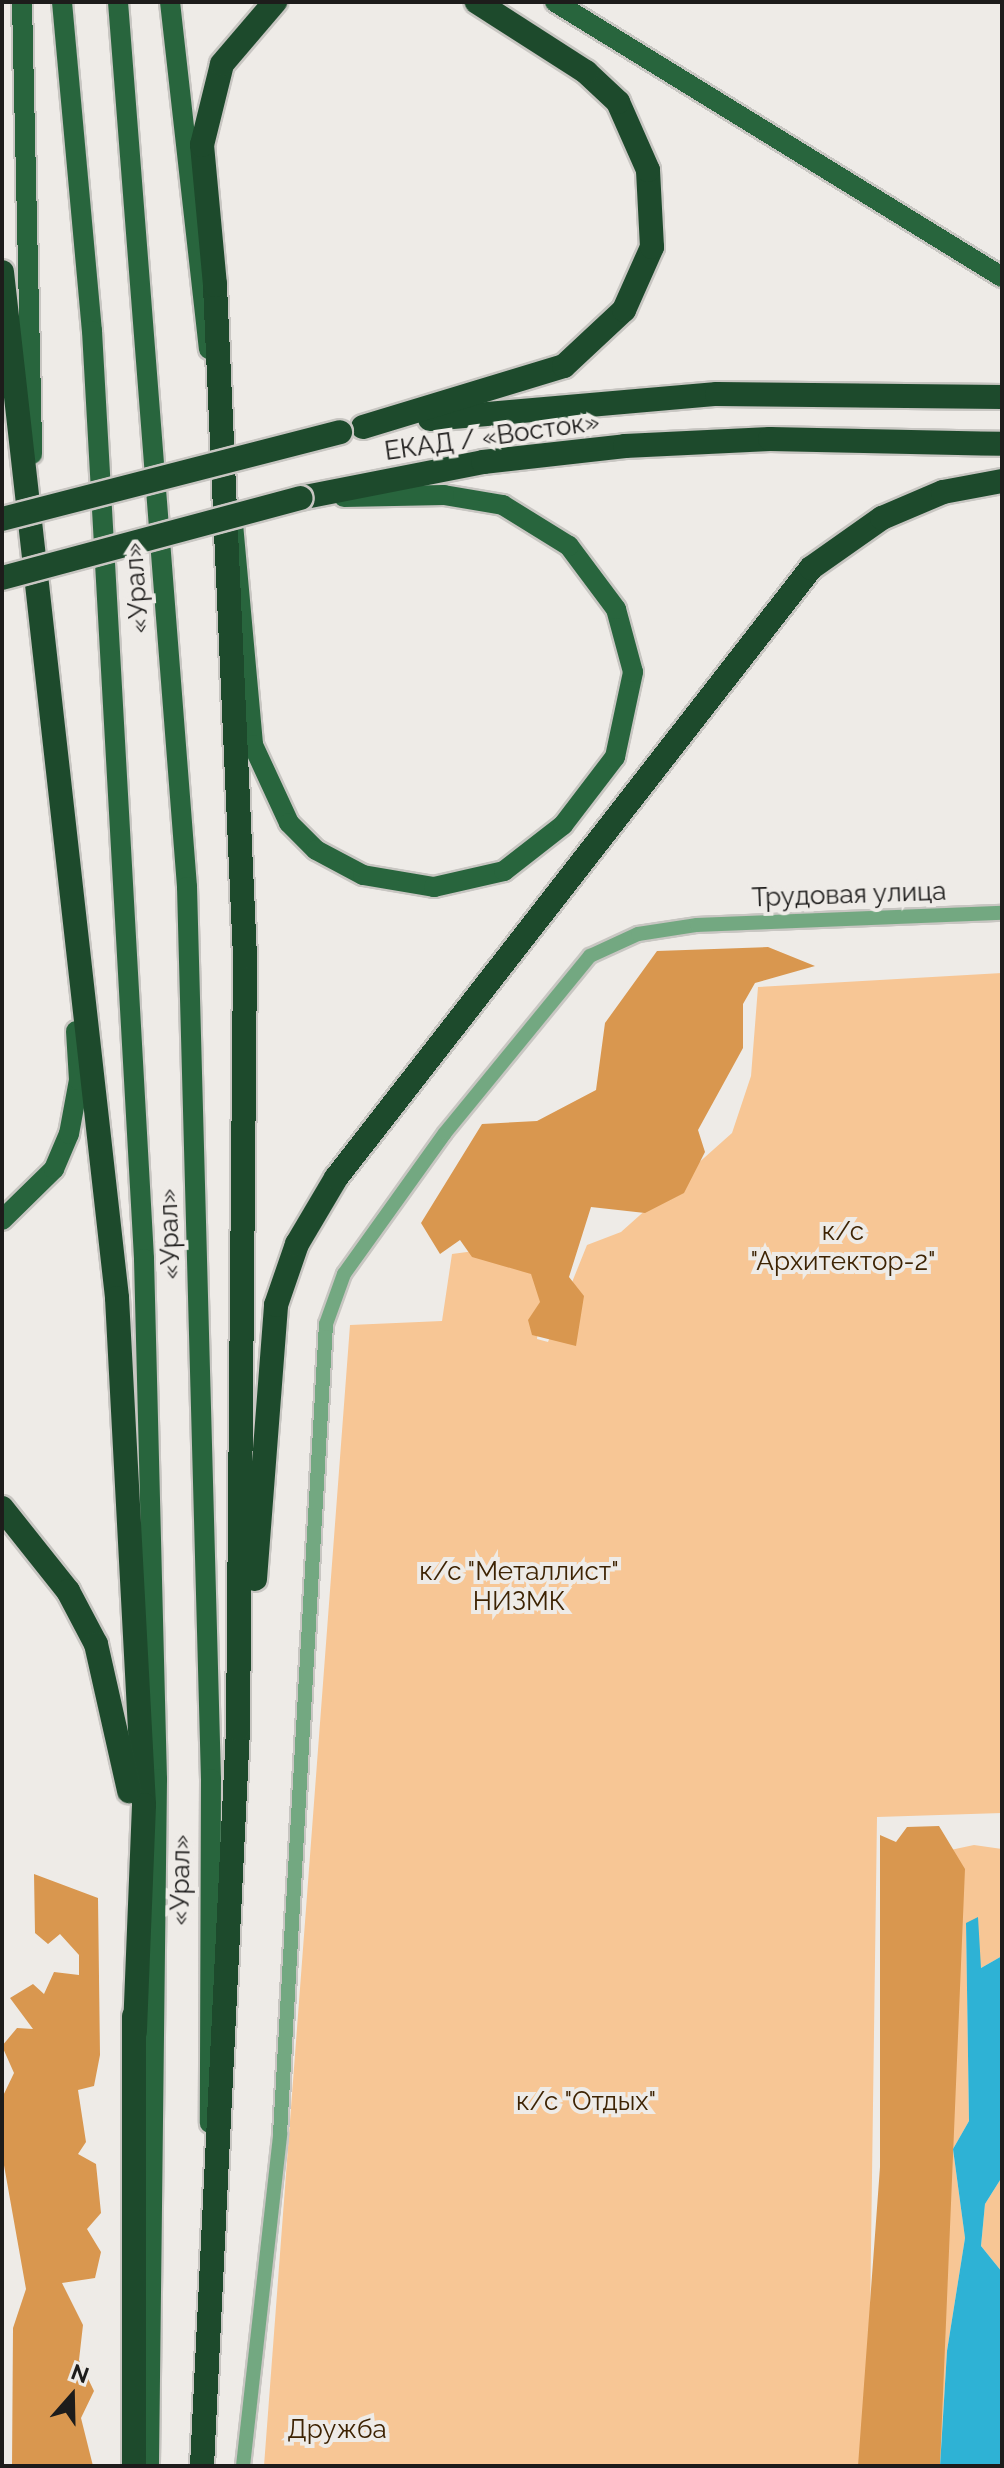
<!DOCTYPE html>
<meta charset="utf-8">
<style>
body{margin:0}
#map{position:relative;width:1004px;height:2468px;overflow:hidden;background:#eeebe7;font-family:Raleway,sans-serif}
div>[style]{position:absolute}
.green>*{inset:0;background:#f7c695}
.forest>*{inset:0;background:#d9974f}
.water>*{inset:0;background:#2eb2d5}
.roads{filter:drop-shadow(2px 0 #c8c6c2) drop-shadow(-2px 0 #c8c6c2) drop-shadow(0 2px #c8c6c2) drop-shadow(0 -2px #c8c6c2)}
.street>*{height:14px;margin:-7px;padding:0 7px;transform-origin:7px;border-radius:7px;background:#73a881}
.primary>*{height:20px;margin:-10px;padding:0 10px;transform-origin:10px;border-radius:10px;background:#28653d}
.highway>*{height:24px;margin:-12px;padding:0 12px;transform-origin:12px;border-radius:12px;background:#1d4a2c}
.bridges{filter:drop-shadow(2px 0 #c8c6c2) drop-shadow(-2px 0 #c8c6c2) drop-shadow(0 2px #c8c6c2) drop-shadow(0 -2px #c8c6c2)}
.highway-bridge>*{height:24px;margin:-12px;padding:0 12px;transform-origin:12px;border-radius:12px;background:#1d4a2c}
span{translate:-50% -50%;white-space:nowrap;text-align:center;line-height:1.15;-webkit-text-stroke:8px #eeebe7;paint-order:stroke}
.street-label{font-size:26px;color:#1d1c1b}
.park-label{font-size:26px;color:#3d2303}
.frame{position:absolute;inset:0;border:4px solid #1d1c1b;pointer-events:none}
.north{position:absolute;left:32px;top:2356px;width:80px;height:80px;-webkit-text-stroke:6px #eeebe7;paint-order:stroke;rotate:20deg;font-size:22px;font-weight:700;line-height:32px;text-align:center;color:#1d1c1b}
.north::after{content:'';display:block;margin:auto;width:28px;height:36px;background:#1d1c1b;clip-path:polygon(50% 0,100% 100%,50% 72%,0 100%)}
</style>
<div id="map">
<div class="green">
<div style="clip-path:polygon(1002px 973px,1002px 1813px,877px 1817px,868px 2466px,264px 2466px,350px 1325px,442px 1321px,452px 1254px,548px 1241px,537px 1339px,548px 1342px,587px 1245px,621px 1232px,732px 1133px,751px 1076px,758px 987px)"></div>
<div style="clip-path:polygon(974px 1845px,1002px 1849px,1002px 1956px,981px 1968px,966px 1923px,969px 2121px,953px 2149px,965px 2238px,947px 2351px,940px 2466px,896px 2466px,913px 1858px)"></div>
<div style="clip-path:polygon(1002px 2177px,1002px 2272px,981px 2246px,985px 2204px)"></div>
</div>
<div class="forest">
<div style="clip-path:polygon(768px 947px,815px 966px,755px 983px,743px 1004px,743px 1048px,698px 1130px,705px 1152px,684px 1193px,645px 1213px,591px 1207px,569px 1277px,584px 1296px,576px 1346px,532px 1335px,528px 1320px,540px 1302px,531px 1274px,472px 1257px,460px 1240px,440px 1254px,421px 1223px,482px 1124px,537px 1121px,596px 1090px,605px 1023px,657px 951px)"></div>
<div style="clip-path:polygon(939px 1826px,965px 1869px,940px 2466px,858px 2466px,880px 2167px,880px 1835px,896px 1842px,907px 1827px)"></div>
<div style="clip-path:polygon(34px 1874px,98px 1898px,100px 2055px,94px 2086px,78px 2090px,86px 2142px,78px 2154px,96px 2164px,101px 2213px,87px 2229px,101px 2252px,95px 2278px,62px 2283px,83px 2325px,79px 2360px,94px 2391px,81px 2418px,93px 2466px,12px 2466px,13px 2328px,26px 2289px,2px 2154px,2px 2098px,14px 2073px,2px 2046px,17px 2028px,33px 2029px,10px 1998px,33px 1984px,44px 1994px,54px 1972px,79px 1975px,79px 1955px,60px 1934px,48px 1944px,35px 1933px)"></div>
</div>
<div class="water">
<div style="clip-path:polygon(978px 1917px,981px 1968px,1002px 1956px,1002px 2177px,985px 2204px,981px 2246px,1002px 2272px,1002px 2466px,940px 2466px,947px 2351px,965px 2238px,953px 2149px,969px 2121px,966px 1923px)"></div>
</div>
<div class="roads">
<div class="street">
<div style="left:243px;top:2466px;width:334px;rotate:-83.6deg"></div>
<div style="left:280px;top:2134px;width:811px;rotate:-86.75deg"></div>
<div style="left:326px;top:1324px;width:53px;rotate:-70.2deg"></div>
<div style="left:344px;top:1274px;width:173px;rotate:-54.4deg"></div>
<div style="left:445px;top:1133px;width:229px;rotate:-50.7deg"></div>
<div style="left:590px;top:956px;width:53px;rotate:-24.6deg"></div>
<div style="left:638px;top:934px;width:60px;rotate:-8.7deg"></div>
<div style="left:697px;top:925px;width:305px;rotate:-2.3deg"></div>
</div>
<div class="primary">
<div style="left:22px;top:2px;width:452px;rotate:88.7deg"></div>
<div style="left:62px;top:2px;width:330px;rotate:84.8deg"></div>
<div style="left:92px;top:331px;width:929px;rotate:86.79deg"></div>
<div style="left:144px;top:1259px;width:520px;rotate:88.57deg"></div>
<div style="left:157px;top:1779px;width:687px;rotate:90.67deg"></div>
<div style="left:118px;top:2px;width:888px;rotate:85.54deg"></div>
<div style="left:187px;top:887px;width:892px;rotate:88.46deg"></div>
<div style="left:211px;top:1779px;width:344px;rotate:90.2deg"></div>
<div style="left:170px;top:2px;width:349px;rotate:83.6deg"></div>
<div style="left:555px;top:2px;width:525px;rotate:31.6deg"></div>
<div style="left:233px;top:524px;width:222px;rotate:84.8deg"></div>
<div style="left:253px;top:745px;width:86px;rotate:65.2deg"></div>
<div style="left:289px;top:823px;width:38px;rotate:45deg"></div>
<div style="left:316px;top:850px;width:53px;rotate:28deg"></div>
<div style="left:363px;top:875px;width:72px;rotate:9.6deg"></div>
<div style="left:434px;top:887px;width:72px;rotate:-12.9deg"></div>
<div style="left:504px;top:871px;width:75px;rotate:-37.9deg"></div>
<div style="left:563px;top:825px;width:86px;rotate:-52.6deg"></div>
<div style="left:615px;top:757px;width:87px;rotate:-78deg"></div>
<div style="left:633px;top:672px;width:65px;rotate:-105.1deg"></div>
<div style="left:616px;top:609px;width:79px;rotate:-126.7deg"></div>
<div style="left:569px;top:546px;width:78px;rotate:-148.2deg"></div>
<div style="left:503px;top:505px;width:60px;rotate:-170.4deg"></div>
<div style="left:444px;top:495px;width:100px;rotate:178.9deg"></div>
<div style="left:2px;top:1220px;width:73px;rotate:-44.4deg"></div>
<div style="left:54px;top:1169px;width:38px;rotate:-67deg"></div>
<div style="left:69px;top:1134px;width:55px;rotate:-79.5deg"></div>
<div style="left:79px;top:1080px;width:49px;rotate:-93.5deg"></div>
</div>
<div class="highway">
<div style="left:2px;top:272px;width:1032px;rotate:83.6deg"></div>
<div style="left:117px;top:1298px;width:508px;rotate:86.95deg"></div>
<div style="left:144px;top:1805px;width:227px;rotate:92.3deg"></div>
<div style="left:430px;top:419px;width:288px;rotate:-5deg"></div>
<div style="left:717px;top:394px;width:285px;rotate:0.6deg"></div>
<div style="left:363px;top:427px;width:210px;rotate:-16.9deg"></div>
<div style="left:564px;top:366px;width:82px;rotate:-43deg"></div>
<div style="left:624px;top:310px;width:69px;rotate:-66deg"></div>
<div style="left:652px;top:247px;width:77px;rotate:-93deg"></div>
<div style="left:648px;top:170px;width:74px;rotate:-113.8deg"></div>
<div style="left:618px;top:102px;width:44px;rotate:-136.8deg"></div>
<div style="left:586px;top:72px;width:130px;rotate:-147.3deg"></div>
<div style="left:300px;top:498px;width:187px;rotate:-11.1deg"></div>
<div style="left:483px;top:462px;width:143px;rotate:-6.4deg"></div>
<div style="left:625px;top:446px;width:145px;rotate:-2.8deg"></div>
<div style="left:770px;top:439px;width:232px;rotate:1.2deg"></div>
<div style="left:2px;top:1508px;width:106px;rotate:51.5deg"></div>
<div style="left:68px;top:1591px;width:60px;rotate:62.2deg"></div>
<div style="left:96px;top:1644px;width:151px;rotate:77.3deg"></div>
<div style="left:255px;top:1579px;width:275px;rotate:-85.6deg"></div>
<div style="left:276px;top:1305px;width:65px;rotate:-71deg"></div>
<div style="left:297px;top:1244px;width:77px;rotate:-59.4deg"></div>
<div style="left:336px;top:1178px;width:773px;rotate:-52.09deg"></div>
<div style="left:811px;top:568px;width:87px;rotate:-35.2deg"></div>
<div style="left:882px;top:518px;width:66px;rotate:-23.1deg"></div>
<div style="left:943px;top:492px;width:60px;rotate:-10.6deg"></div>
<div style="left:134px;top:2466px;width:450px;rotate:-90deg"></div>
<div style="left:202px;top:2466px;width:738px;rotate:-87.2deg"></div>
<div style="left:238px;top:1729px;width:772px;rotate:-89.48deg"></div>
<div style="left:245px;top:957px;width:673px;rotate:-92.56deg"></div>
<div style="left:215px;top:285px;width:141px;rotate:-95.3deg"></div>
<div style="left:202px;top:145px;width:83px;rotate:-76.1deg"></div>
<div style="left:222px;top:64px;width:82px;rotate:-49.5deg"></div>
</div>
</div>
<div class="bridges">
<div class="highway-bridge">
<div style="left:2px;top:519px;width:349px;rotate:-14.4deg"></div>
<div style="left:2px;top:578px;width:309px;rotate:-15deg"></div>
</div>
</div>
<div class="street-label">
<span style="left:492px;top:437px;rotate:-8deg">ЕКАД / «Восток»</span>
<span style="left:137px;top:588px;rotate:-94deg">«Урал»</span>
<span style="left:849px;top:895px;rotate:-2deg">Трудовая улица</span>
<span style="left:170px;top:1234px;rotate:-92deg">«Урал»</span>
<span style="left:181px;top:1880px;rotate:-89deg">«Урал»</span>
</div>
<div class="park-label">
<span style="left:843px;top:1247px">к/с<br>"Архитектор-2"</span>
<span style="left:519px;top:1587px">к/с "Металлист"<br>НИЗМК</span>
<span style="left:586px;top:2102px">к/с "Отдых"</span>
<span style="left:337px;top:2430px">Дружба</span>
</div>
<div class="frame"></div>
<div class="north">N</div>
</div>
